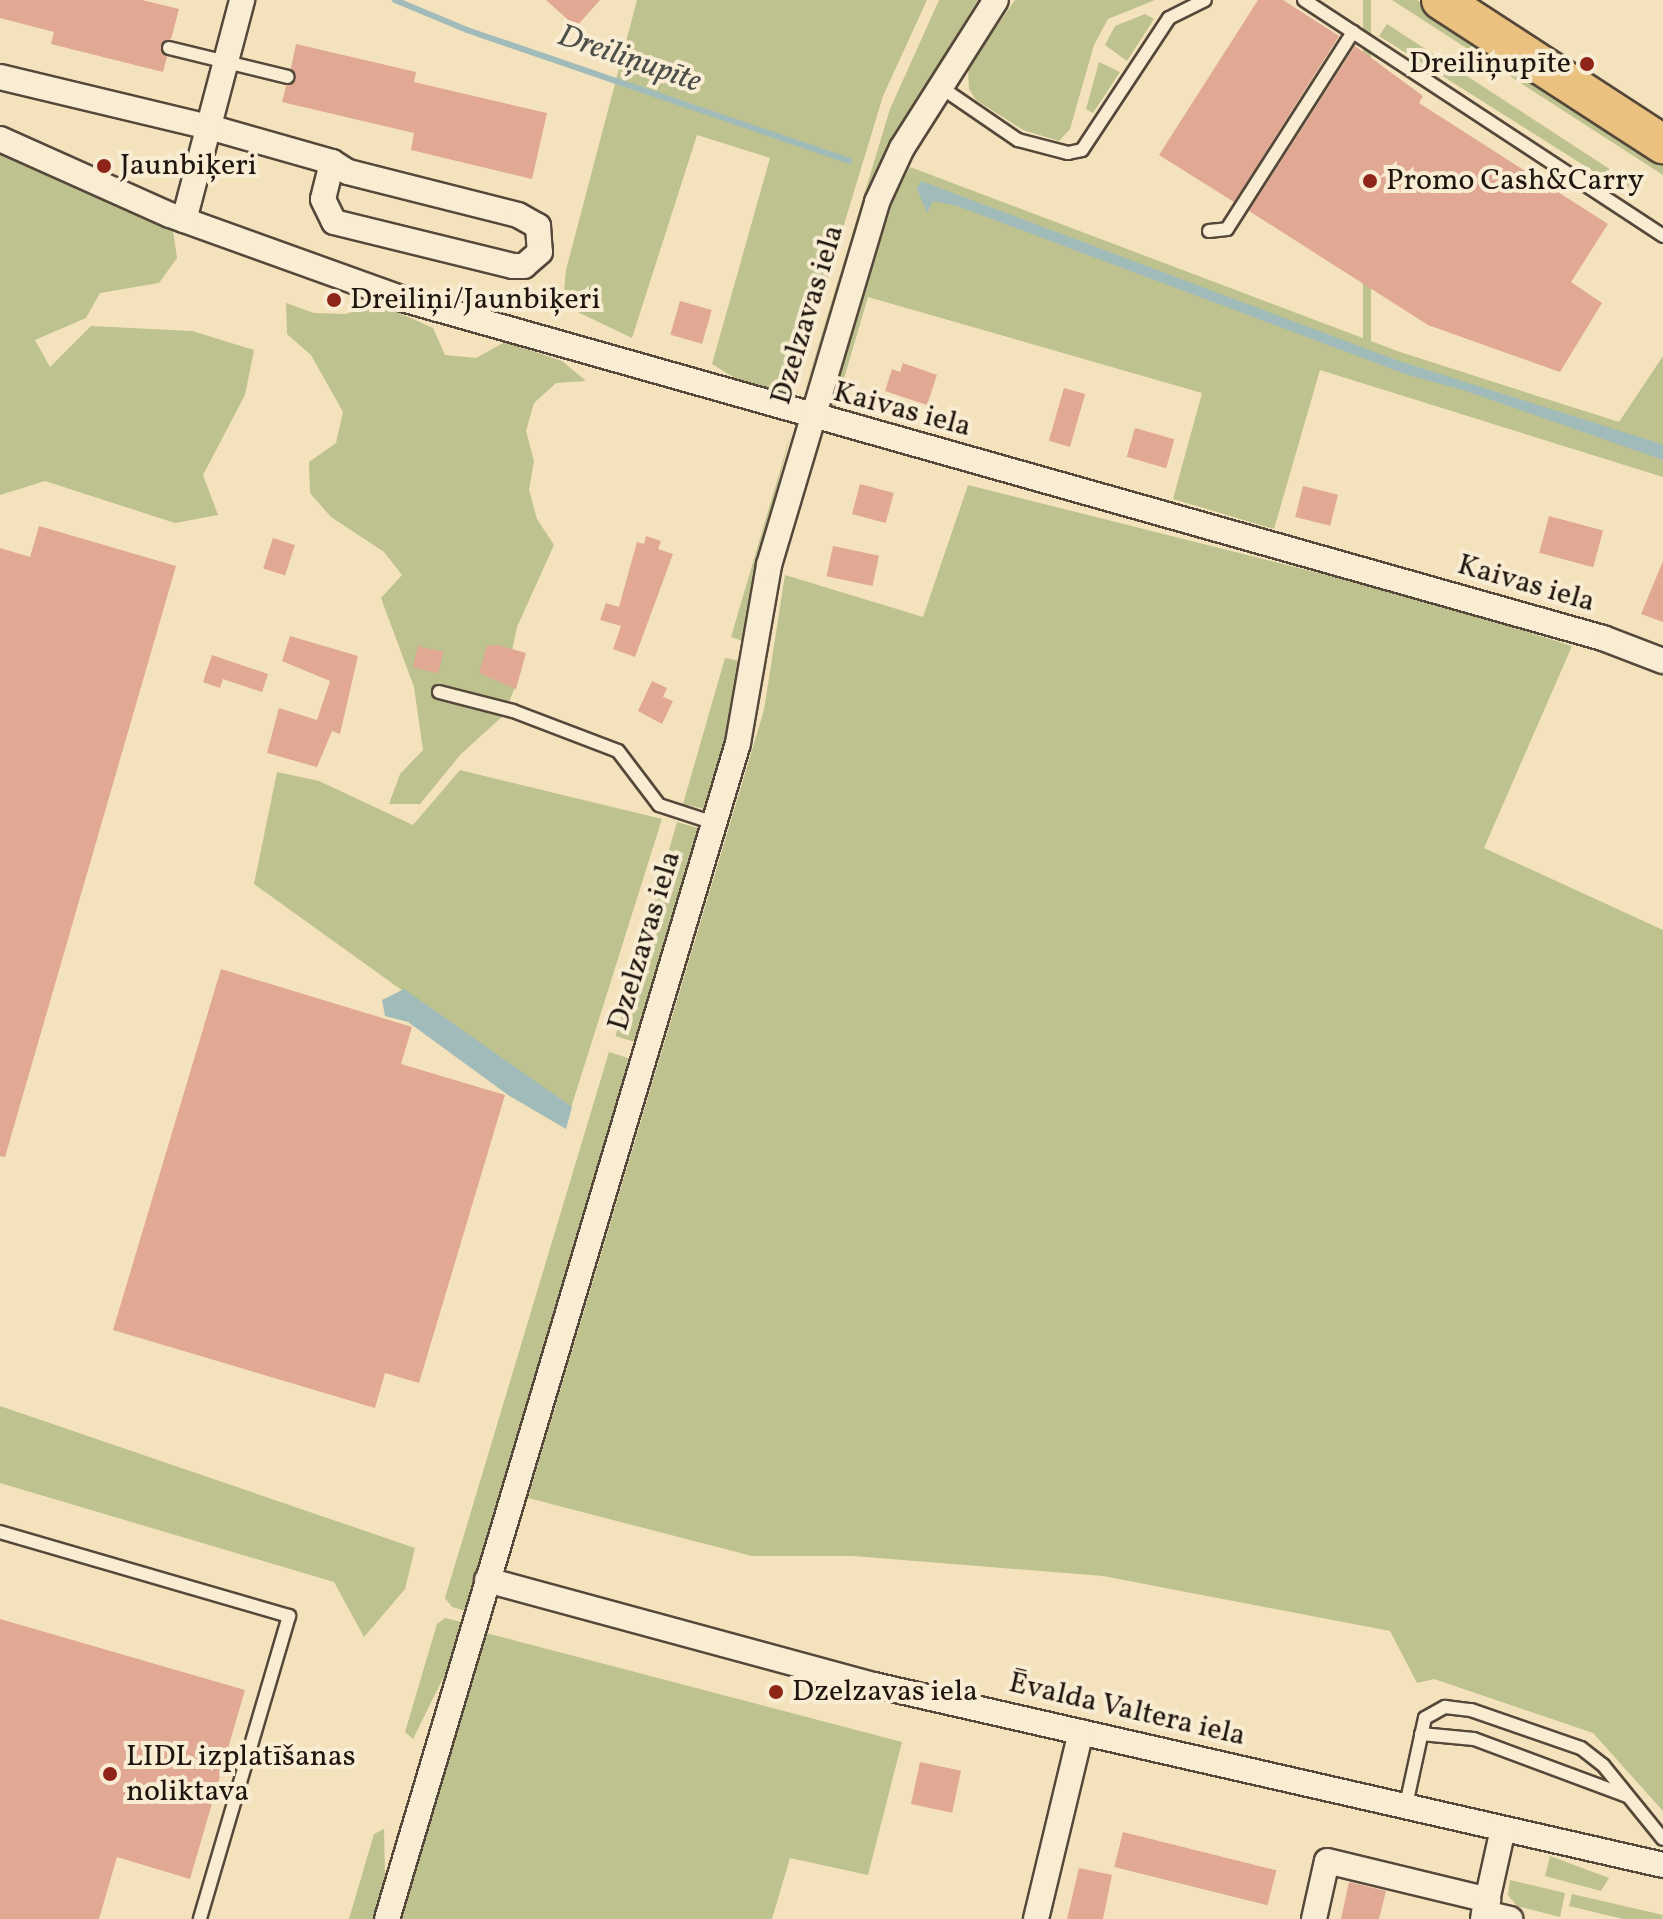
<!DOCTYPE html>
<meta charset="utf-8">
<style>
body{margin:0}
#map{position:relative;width:1663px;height:1919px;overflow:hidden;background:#f4e2bc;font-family:Vollkorn,serif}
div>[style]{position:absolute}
.green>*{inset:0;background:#bec28f;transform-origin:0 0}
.water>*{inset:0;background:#a1bbbb}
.stream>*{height:6px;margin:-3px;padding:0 3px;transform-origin:3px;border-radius:3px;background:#a1bbbb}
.building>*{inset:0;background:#e1a894;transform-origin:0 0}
.roads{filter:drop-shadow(2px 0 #55483a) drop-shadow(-2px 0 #55483a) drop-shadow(0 2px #55483a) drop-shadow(0 -2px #55483a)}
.service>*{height:12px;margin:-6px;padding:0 6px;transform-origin:6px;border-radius:6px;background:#f8ecd3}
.minor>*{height:24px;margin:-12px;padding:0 12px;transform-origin:12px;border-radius:12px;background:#f8ecd3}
.primary>*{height:38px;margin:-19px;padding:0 19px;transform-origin:19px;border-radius:19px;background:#eac17e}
.dots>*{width:22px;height:22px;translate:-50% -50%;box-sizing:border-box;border:4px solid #f8ecd3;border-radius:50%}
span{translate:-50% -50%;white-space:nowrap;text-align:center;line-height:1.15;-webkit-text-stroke:8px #f8ecd3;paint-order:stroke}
.poi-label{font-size:30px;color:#20150f}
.right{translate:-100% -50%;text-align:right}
.left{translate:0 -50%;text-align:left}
.street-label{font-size:30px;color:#20150f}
.water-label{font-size:32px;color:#4d4f4b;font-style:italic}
</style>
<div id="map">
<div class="green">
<div style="clip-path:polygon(637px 0,927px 0,883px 96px,792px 396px,748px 386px,712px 364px,770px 158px,697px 135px,632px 338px,563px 305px,566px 270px)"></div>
<div style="clip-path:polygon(939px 0,978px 0,900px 126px,872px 183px,803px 396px,890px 109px)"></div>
<div style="clip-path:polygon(1015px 0,1155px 0,1108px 19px,1094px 45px,1070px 129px,1059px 141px,1023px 130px,976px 100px,969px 89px,968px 68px)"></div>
<div style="left:1363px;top:0;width:8px;height:358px"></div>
<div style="clip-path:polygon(1392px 0,1417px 0,1663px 157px,1663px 175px)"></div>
<div style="clip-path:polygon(1145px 14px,1154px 19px,1127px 61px,1105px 45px,1115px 26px)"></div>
<div style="clip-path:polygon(1387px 24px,1631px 183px,1626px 192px,1379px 36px)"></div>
<div style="clip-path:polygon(1099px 62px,1120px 72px,1093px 113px,1086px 109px)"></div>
<div style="clip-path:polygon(0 150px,173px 230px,177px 258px,159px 283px,100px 293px,86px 318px,35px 340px,50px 367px,91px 326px,192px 331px,254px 350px,245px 395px,203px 475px,218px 515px,175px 523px,45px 481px,0 495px)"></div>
<div style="clip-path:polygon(910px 167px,1400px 352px,1619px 422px,1663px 356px,1663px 477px,1320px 370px,1274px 529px,1173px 499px,1202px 393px,868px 297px,835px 409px,829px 398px,891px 204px)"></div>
<div style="clip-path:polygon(286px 303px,314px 313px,346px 314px,377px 303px,433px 328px,445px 355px,476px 358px,505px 342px,562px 361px,586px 381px,556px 383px,534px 403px,526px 431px,534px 461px,529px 490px,537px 519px,554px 545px,517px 627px,511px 656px,515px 687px,504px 715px,461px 754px,420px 804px,389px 804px,400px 774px,423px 750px,414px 687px,381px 598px,402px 575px,384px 552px,331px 517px,310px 493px,309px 462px,336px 443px,343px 412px,311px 355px,287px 334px)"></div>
<div style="clip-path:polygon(792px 430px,757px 563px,743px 641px,731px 637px)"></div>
<div style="clip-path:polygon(968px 485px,1423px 599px,1572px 646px,1484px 848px,1663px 930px,1663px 1811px,1593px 1733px,1434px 1679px,1417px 1683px,1390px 1631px,1103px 1576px,853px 1556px,752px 1556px,528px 1498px,764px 710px,785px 575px,923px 617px)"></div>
<div style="clip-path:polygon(725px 658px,741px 661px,725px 747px,705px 809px,683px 804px)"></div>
<div style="clip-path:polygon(460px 770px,662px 819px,570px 1111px,254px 884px,277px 772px,319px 781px,413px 825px)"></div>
<div style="left:677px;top:822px;width:25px;height:223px;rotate:16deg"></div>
<div style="clip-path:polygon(609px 1052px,631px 1059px,466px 1611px,452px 1607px,445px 1598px)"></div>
<div style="clip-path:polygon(0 1406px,415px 1548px,405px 1589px,364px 1637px,334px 1582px,0 1483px)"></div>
<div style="clip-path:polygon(445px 1618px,462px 1622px,452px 1660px,413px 1739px,405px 1732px,437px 1624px)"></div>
<div style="clip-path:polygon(486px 1633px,902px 1742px,868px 1875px,790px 1858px,772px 1919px,401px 1919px)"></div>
<div style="clip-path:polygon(384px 1829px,385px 1877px,375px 1919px,349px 1919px,374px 1834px)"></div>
<div style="clip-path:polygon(1550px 1856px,1609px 1878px,1601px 1891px,1545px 1876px)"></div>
<div style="clip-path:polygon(1510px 1880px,1565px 1893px,1560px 1917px,1517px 1906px,1508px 1895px)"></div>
<div style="clip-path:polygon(1572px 1894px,1663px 1915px,1662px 1919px,1623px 1919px,1569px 1906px)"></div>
</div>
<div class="water">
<div style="clip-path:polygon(921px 181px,1399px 361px,1655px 442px,1663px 445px,1663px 460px,1463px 390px,1408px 375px,957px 206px,933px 201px,927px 213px,917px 189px)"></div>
<div style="clip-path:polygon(404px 989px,572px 1107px,566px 1129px,508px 1095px,408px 1022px,385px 1016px,382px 1000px)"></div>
</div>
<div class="stream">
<div style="left:395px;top:0;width:78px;rotate:22.6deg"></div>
<div style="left:467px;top:30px;width:404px;rotate:18.9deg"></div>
</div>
<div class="building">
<div style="clip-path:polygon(0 0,142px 0,179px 9px,171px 39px,161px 45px,167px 57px,163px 72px,51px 44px,54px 32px,0 18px)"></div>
<div style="clip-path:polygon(546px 0,600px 0,576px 27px)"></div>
<div style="clip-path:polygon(1258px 0,1283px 0,1339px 36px,1234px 202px,1159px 155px)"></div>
<div style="clip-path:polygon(296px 44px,416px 72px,414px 82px,547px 113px,532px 179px,411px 150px,414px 133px,282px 102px,286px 86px,296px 80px,291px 68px)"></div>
<div style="clip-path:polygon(1355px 46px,1423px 96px,1419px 103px,1608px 224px,1571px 282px,1602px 303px,1560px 372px,1428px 325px,1249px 211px)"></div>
<div style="left:680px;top:301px;width:33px;height:35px;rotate:16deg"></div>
<div style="clip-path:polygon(903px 363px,937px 375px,927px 405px,885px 391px,892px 369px,900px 372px)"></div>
<div style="left:1064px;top:388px;width:22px;height:55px;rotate:16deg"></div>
<div style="left:1135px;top:428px;width:41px;height:30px;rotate:16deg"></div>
<div style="left:860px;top:484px;width:35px;height:31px;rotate:15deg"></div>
<div style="left:1303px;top:486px;width:36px;height:32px;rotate:14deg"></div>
<div style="left:1549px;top:516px;width:56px;height:38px;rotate:15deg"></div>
<div style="clip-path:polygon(39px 526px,176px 566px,5px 1157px,0 1156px,0 548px,30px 557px)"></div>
<div style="clip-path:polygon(646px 536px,661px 541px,658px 549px,673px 554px,635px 657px,613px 649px,621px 626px,600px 620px,606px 603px,619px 607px,637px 542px,644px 544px)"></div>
<div style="left:273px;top:538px;width:23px;height:32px;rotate:18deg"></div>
<div style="left:833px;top:546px;width:47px;height:31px;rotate:12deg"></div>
<div style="clip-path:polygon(1663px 561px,1663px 622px,1641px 614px)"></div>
<div style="clip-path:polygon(290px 636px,358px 656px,340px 734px,332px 731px,317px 767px,267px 753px,279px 708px,317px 720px,330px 681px,282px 661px)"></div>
<div style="clip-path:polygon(497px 645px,526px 653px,516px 689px,479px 673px,487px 646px)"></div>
<div style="left:418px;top:646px;width:26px;height:22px;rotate:13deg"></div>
<div style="clip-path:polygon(212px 655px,268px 674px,262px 692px,223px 679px,220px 688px,203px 682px)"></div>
<div style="clip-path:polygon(652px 681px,667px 688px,663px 697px,673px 701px,662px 724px,638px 711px)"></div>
<div style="clip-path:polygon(221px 969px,412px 1027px,401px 1064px,505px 1095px,419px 1383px,385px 1373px,375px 1408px,113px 1330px)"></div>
<div style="clip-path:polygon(0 1619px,245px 1690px,190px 1879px,117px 1857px,99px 1919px,0 1919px)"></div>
<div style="left:920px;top:1762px;width:42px;height:43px;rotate:12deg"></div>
<div style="left:1123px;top:1832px;width:158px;height:36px;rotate:14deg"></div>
<div style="clip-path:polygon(1079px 1868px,1112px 1875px,1103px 1919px,1067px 1919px)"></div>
<div style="clip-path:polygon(1349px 1882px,1386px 1891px,1379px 1919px,1341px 1919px)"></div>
</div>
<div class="roads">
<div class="service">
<div style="left:1304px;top:0;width:430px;rotate:33.3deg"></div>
<div style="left:169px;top:48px;width:122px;rotate:13.7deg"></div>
<div style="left:939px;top:86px;width:96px;rotate:34.4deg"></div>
<div style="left:1018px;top:140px;width:52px;rotate:14.6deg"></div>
<div style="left:1068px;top:153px;width:14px;rotate:-12deg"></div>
<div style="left:1082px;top:150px;width:158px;rotate:-56.6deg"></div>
<div style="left:1169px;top:18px;width:40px;rotate:-26.6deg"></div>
<div style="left:1209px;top:231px;width:18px;rotate:-6deg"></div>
<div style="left:1227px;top:229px;width:234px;rotate:-57.4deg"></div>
<div style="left:439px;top:692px;width:76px;rotate:14.4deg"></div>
<div style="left:513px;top:711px;width:112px;rotate:20.9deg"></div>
<div style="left:618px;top:751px;width:68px;rotate:52.8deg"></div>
<div style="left:659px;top:805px;width:58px;rotate:18.1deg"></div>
<div style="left:0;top:1532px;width:301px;rotate:16.2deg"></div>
<div style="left:289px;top:1616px;width:316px;rotate:106.4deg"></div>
<div style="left:1421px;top:1734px;width:53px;rotate:5.4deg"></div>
<div style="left:1474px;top:1739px;width:163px;rotate:20.4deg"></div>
<div style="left:1406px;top:1805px;width:89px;rotate:-77.7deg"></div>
<div style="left:1425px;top:1718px;width:23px;rotate:-29deg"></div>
<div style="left:1445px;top:1707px;width:26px;rotate:7deg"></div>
<div style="left:1471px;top:1710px;width:116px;rotate:19.1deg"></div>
<div style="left:1581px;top:1748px;width:28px;rotate:38deg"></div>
<div style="left:1603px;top:1765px;width:95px;rotate:51deg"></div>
</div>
<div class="minor">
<div style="left:0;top:77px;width:215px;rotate:13.5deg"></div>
<div style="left:209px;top:127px;width:128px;rotate:15.9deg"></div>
<div style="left:332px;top:162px;width:19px;rotate:32deg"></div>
<div style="left:348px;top:172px;width:175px;rotate:14.2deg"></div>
<div style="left:518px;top:215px;width:23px;rotate:29deg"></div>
<div style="left:538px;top:226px;width:26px;rotate:86deg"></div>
<div style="left:540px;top:252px;width:21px;rotate:139deg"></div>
<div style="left:524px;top:266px;width:11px;rotate:180deg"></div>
<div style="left:513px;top:266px;width:184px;rotate:-166.2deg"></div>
<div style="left:334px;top:222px;width:25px;rotate:-116deg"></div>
<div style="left:323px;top:199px;width:38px;rotate:-76deg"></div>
<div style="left:0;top:139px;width:186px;rotate:24.1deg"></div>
<div style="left:170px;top:215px;width:251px;rotate:19.8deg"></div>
<div style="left:406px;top:300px;width:1244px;rotate:15.77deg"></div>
<div style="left:1603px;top:638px;width:64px;rotate:21deg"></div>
<div style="left:184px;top:220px;width:228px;rotate:-75.2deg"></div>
<div style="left:487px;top:1580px;width:401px;rotate:15.2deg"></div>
<div style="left:874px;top:1685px;width:809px;rotate:12.85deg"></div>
<div style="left:1484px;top:1913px;width:27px;rotate:13deg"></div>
<div style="left:387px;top:1919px;width:1227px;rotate:-73.38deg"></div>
<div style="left:738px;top:743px;width:181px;rotate:-80.1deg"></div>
<div style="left:769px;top:565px;width:379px;rotate:-73.4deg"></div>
<div style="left:877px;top:202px;width:60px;rotate:-65.2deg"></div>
<div style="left:902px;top:148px;width:175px;rotate:-57.6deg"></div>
<div style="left:1036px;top:1919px;width:192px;rotate:-76.5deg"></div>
<div style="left:1314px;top:1919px;width:59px;rotate:-77.4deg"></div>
<div style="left:1327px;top:1861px;width:166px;rotate:13.6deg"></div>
<div style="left:1483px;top:1919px;width:92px;rotate:-77.5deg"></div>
</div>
<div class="primary">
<div style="left:1441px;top:0;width:265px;rotate:33deg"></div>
</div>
</div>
<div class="dots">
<div style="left:1587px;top:64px;background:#8f2418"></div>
<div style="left:104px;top:166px;background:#8f2418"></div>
<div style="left:1370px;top:181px;background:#8f2418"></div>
<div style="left:334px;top:300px;background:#8f2418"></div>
<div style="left:776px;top:1692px;background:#8f2418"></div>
<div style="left:110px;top:1774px;background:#8f2418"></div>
</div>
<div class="poi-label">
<span class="right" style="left:1571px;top:64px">Dreiliņupīte</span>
<span class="left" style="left:120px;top:166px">Jaunbiķeri</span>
<span class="left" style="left:1386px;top:181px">Promo Cash&amp;Carry</span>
<span class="left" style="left:350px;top:300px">Dreiliņi/Jaunbiķeri</span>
<span class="left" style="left:792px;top:1692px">Dzelzavas iela</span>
<span class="left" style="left:126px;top:1774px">LIDL izplatīšanas<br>noliktava</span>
</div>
<div class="street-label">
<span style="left:808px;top:315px;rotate:-73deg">Dzelzavas iela</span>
<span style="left:902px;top:410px;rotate:15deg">Kaivas iela</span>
<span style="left:1526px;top:584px;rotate:16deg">Kaivas iela</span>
<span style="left:645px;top:941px;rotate:-73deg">Dzelzavas iela</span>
<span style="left:1127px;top:1710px;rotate:13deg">Ēvalda Valtera iela</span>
</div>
<div class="water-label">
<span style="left:629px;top:60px;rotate:19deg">Dreiliņupīte</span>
</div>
</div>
